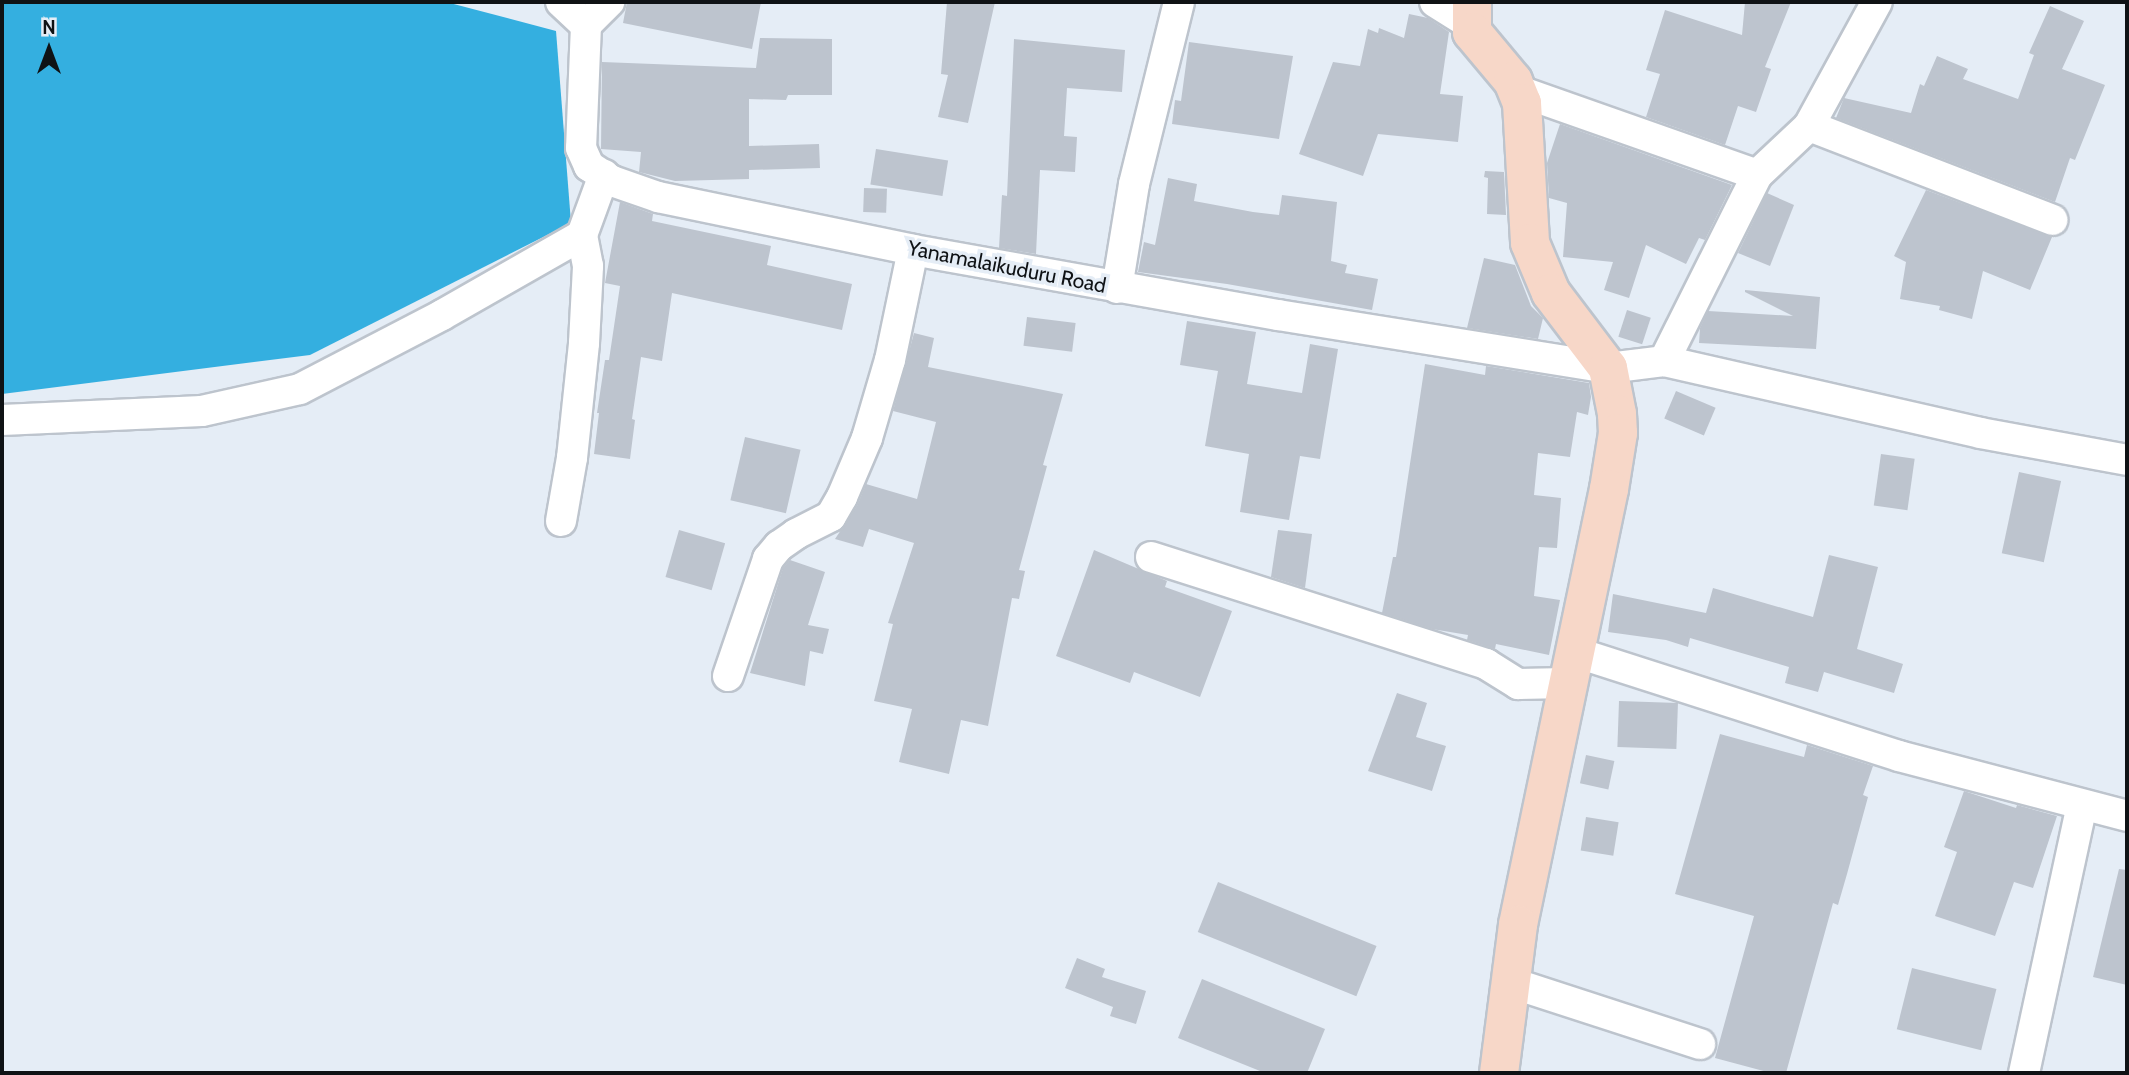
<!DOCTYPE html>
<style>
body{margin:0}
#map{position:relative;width:2129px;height:1075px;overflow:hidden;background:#e5edf6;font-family:Cabin,sans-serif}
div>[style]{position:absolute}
.water>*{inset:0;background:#34afe0}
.building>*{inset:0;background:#bdc4ce;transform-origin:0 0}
.roads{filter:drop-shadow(2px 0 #bdc4cd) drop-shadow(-2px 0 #bdc4cd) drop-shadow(0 2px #bdc4cd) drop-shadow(0 -2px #bdc4cd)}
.minor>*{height:30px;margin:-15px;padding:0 15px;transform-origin:15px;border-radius:15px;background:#fff}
.major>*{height:38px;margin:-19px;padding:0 19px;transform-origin:19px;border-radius:19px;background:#f7d7c8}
span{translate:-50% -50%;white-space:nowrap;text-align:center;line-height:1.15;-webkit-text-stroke:7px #e5edf6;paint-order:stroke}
.street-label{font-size:21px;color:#0f1215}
.frame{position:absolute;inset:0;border:4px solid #0f1215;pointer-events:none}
.north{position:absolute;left:14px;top:14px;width:70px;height:70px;-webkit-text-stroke:5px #e5edf6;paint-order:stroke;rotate:0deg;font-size:19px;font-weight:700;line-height:28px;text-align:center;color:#0f1215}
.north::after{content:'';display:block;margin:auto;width:24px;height:32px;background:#0f1215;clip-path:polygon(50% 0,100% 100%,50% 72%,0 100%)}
</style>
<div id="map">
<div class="water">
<div style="clip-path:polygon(2px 2px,446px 2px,556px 31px,571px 223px,310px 355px,2px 394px)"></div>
</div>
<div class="building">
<div style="clip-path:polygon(627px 2px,761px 2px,752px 49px,623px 23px)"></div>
<div style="clip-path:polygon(947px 2px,995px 2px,968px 123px,938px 117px,948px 75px,941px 74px)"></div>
<div style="clip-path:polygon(1745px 2px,1791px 2px,1765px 67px,1771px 69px,1756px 112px,1738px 106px,1725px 145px,1646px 117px,1660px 74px,1646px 70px,1665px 10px,1742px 35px)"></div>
<div style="clip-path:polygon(2050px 6px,2084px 21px,2062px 69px,2105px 85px,2075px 160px,2070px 158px,2055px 202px,1836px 118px,1844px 98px,1911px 113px,1920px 84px,1924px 86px,1937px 56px,1968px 69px,1963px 79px,2018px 99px,2034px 55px,2029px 53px)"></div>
<div style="clip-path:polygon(1409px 14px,1428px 18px,1449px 32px,1440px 94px,1463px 96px,1458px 142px,1378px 134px,1363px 176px,1299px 154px,1333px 62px,1360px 66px,1368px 29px,1378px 33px,1379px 28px,1404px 38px)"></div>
<div style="clip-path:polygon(760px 38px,832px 39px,832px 95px,788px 95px,786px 100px,749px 99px,749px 146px,819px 144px,820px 168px,749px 170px,749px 179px,675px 181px,639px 172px,641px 152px,601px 149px,602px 62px,756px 68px)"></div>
<div style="clip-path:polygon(1014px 39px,1125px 50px,1122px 92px,1067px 88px,1064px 136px,1077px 137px,1075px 172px,1040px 170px,1036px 254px,999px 248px,1002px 195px,1007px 196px)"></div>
<div style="clip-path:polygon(1189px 42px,1293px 56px,1279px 139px,1172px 124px,1175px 100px,1181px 101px)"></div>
<div style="clip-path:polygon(1560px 124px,1732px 185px,1705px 240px,1699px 238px,1686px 264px,1646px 245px,1629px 298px,1604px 290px,1613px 262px,1563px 257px,1567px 203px,1549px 198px,1547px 163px)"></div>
<div style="left:876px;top:149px;width:73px;height:36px;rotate:9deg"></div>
<div style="clip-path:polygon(1485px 171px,1504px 172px,1506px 215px,1487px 214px,1488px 178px,1484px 177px)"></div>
<div style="clip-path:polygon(1168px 178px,1197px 184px,1194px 201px,1253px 212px,1279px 215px,1282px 195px,1337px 202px,1331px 261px,1347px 265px,1345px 273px,1378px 279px,1372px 310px,1227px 284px,1138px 272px,1144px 242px,1155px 245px)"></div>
<div style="left:864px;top:188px;width:23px;height:24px;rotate:2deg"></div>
<div style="clip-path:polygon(1926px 190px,2052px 237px,2030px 290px,1983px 271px,1972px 319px,1939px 310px,1940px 306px,1900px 299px,1906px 262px,1894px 256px)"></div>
<div style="clip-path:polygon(1767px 193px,1794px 205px,1770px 266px,1738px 253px)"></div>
<div style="clip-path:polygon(620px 202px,653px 214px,652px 221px,771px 246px,767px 265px,852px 284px,842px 330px,672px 293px,662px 361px,641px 357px,632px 419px,635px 420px,630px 459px,594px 454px,599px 413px,597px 413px,605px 360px,609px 360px,620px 286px,605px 283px)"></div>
<div style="clip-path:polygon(1484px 258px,1515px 265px,1531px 306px,1543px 318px,1538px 339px,1467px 328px)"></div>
<div style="clip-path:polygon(1745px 290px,1820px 297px,1816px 349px,1699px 343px,1700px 328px,1708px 311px,1793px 316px,1745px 292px)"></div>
<div style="left:1627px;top:310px;width:25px;height:28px;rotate:18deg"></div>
<div style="left:1027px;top:317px;width:49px;height:29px;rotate:7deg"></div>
<div style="clip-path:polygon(1187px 321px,1256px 332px,1247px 384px,1302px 393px,1310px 344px,1338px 349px,1320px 459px,1300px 456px,1289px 520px,1240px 512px,1249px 454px,1205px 446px,1218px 371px,1180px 365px)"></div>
<div style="clip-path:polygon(914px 333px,934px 338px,928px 367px,1063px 394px,1043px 465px,1047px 466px,1019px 570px,1025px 571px,1019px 599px,1012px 598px,988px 726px,961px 720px,949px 774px,899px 762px,912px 709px,874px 701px,893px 624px,888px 623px,914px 543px,869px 529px,863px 547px,835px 539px,857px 506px,866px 484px,917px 499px,936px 422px,893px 411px)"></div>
<div style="clip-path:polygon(1425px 364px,1485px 375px,1486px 366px,1589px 383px,1591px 397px,1588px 415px,1577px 412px,1570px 457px,1538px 453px,1534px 495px,1561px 498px,1557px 548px,1539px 547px,1534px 596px,1560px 600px,1549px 655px,1496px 644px,1495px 649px,1467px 640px,1468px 635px,1432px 629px,1382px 613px,1393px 557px,1396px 557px)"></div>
<div style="left:1676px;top:391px;width:43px;height:30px;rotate:23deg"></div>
<div style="left:745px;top:437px;width:57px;height:65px;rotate:13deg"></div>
<div style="left:1881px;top:454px;width:34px;height:52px;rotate:8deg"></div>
<div style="left:2019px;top:472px;width:43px;height:83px;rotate:12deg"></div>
<div style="left:679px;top:530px;width:48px;height:49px;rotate:16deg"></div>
<div style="clip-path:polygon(1278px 530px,1312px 534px,1305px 588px,1271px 577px)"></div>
<div style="clip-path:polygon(1094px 550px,1167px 581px,1165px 587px,1232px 611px,1200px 697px,1134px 672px,1130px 683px,1056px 656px)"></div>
<div style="clip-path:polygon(1829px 555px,1878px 567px,1857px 649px,1903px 664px,1894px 693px,1824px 672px,1818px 692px,1785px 683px,1789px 667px,1690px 638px,1688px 647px,1666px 640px,1608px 632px,1613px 594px,1706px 613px,1713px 588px,1813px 617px)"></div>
<div style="clip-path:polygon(790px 560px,825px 572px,808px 625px,829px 629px,823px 654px,810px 651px,805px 686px,750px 673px,783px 568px)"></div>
<div style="clip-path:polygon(1397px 693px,1427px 703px,1416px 737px,1446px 746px,1432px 791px,1368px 771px)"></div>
<div style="left:1619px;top:701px;width:59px;height:46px;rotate:2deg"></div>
<div style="clip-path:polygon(1720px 734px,1804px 757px,1807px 745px,1873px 766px,1863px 795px,1868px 797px,1847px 874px,1838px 905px,1833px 903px,1786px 1073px,1771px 1073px,1715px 1058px,1754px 916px,1675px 894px)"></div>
<div style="left:1586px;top:755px;width:29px;height:29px;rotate:12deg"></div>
<div style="clip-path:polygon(1964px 791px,2016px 808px,2017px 805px,2057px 816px,2033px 888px,2014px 882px,1995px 936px,1935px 916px,1957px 852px,1944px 847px)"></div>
<div style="left:1586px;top:817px;width:33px;height:34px;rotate:9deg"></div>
<div style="clip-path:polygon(2119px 869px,2127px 870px,2127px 985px,2093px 977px)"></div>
<div style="left:1218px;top:882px;width:171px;height:54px;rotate:22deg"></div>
<div style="clip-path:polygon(1077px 958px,1105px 969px,1102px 977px,1146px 991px,1136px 1024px,1110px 1016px,1113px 1007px,1065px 988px)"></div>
<div style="left:1912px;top:968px;width:87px;height:63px;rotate:14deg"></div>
<div style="clip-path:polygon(1202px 979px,1325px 1029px,1307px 1073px,1265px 1073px,1178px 1038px)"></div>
</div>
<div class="roads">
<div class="minor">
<div style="left:561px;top:2px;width:34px;rotate:43deg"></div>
<div style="left:586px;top:25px;width:123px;rotate:92.3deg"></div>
<div style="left:581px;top:148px;width:20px;rotate:66deg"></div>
<div style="left:589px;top:166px;width:27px;rotate:33deg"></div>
<div style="left:612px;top:181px;width:49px;rotate:19.2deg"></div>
<div style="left:658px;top:197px;width:260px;rotate:11.7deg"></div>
<div style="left:913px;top:250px;width:371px;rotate:10.1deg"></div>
<div style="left:1278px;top:315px;width:334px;rotate:9.1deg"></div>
<div style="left:1608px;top:368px;width:56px;rotate:-7.1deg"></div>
<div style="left:1664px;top:361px;width:324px;rotate:12.8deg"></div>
<div style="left:1980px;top:433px;width:149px;rotate:10.4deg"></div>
<div style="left:1435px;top:2px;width:41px;rotate:32.2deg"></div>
<div style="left:586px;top:25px;width:33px;rotate:-45deg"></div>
<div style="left:1519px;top:91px;width:252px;rotate:19.4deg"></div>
<div style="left:1809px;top:126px;width:261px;rotate:21.1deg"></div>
<div style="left:1117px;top:288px;width:105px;rotate:-80.7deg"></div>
<div style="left:1134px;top:184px;width:187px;rotate:-76.1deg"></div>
<div style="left:1664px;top:361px;width:208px;rotate:-63.4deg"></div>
<div style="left:1757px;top:175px;width:71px;rotate:-43.3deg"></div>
<div style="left:1809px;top:126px;width:141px;rotate:-61.3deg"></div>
<div style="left:2px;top:420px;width:200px;rotate:-2.6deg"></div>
<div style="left:202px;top:411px;width:100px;rotate:-12.7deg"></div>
<div style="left:300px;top:389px;width:160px;rotate:-27.5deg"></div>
<div style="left:442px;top:315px;width:161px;rotate:-29.7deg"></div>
<div style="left:582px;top:235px;width:64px;rotate:-69.9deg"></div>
<div style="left:561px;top:521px;width:64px;rotate:-80.1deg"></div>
<div style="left:572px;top:458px;width:116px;rotate:-84deg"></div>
<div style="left:584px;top:343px;width:77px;rotate:-87deg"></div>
<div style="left:588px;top:266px;width:32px;rotate:-101deg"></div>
<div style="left:1151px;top:557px;width:352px;rotate:17.7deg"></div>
<div style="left:1486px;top:664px;width:38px;rotate:32deg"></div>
<div style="left:1518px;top:684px;width:49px;rotate:-1.2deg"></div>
<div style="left:1575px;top:652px;width:340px;rotate:17.8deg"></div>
<div style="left:1899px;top:756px;width:236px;rotate:14.7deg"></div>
<div style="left:728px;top:676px;width:124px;rotate:-71.1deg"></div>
<div style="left:768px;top:559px;width:17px;rotate:-50deg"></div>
<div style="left:779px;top:546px;width:21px;rotate:-35deg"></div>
<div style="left:796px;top:534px;width:39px;rotate:-27deg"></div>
<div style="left:831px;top:516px;width:22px;rotate:-60deg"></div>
<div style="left:842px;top:497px;width:64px;rotate:-67deg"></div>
<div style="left:867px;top:438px;width:81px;rotate:-73.6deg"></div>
<div style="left:890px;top:360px;width:112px;rotate:-78.2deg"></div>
<div style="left:1509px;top:982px;width:201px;rotate:18deg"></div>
<div style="left:2024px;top:1073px;width:274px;rotate:-77.8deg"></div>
</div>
<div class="major">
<div style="left:1472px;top:2px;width:30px;rotate:90deg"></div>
<div style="left:1472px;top:32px;width:64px;rotate:50.1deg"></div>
<div style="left:1513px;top:81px;width:24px;rotate:68deg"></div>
<div style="left:1522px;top:103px;width:140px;rotate:86.7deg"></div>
<div style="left:1530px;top:243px;width:54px;rotate:67.2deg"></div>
<div style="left:1551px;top:293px;width:94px;rotate:52.8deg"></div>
<div style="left:1608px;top:368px;width:47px;rotate:78.9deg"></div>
<div style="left:1617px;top:414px;width:19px;rotate:87deg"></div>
<div style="left:1618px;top:433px;width:57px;rotate:99.1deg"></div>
<div style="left:1609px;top:489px;width:445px;rotate:101.8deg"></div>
<div style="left:1518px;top:925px;width:149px;rotate:97.3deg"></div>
</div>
</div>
<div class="street-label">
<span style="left:1007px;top:267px;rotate:11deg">Yanamalaikuduru Road</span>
</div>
<div class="frame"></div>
<div class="north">N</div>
</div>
